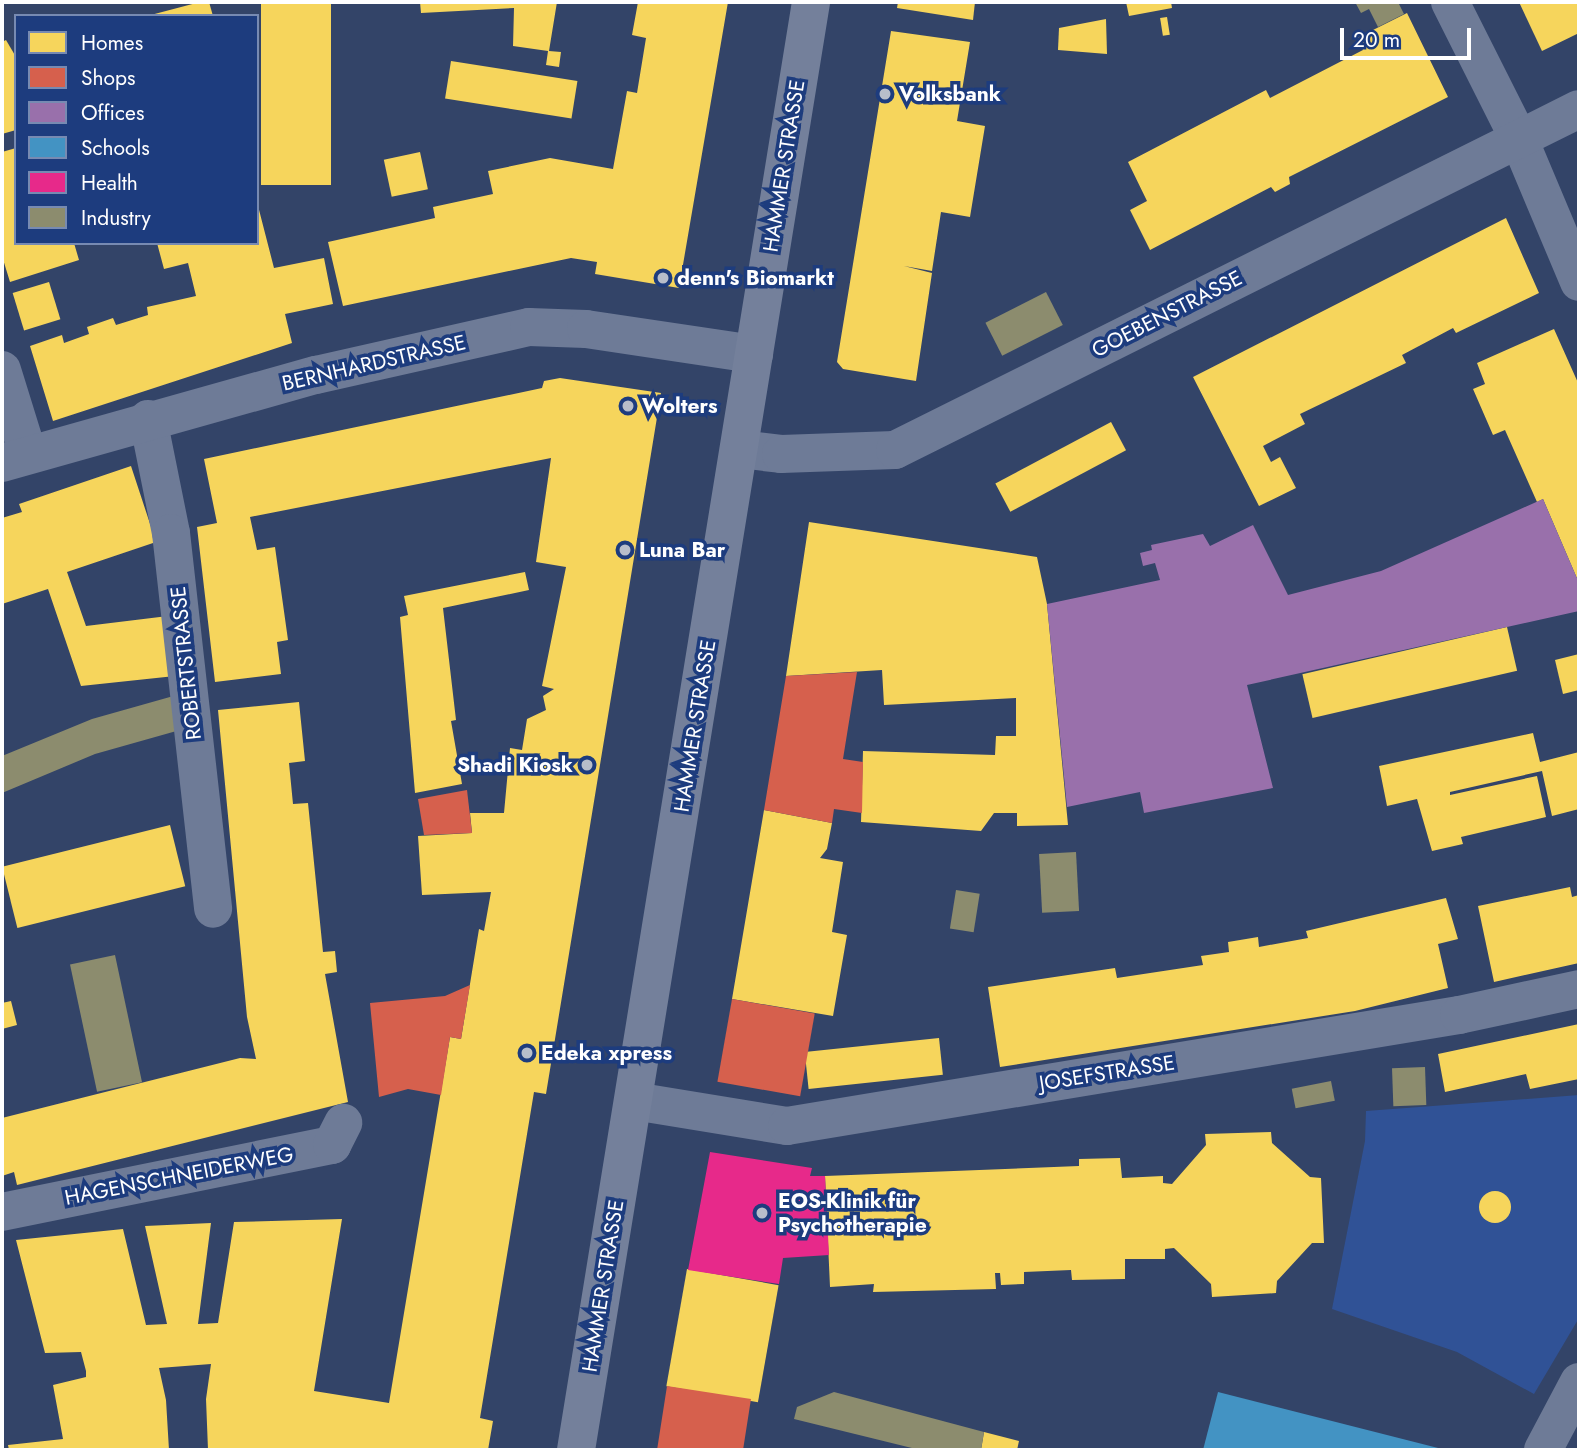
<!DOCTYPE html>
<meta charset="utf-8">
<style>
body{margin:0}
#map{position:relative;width:1581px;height:1452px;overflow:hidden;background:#334468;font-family:Jost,sans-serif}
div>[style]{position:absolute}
.green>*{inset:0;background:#305296}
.homes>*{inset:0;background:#f6d55c;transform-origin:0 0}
.round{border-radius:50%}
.shops>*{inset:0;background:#d6604d;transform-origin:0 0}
.offices>*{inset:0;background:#9970ab}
.schools>*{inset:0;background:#4393c3}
.health>*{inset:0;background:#e7298a}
.industry>*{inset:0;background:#8c8c6e;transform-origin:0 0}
.street>*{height:38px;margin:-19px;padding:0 19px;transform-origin:19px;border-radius:19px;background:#6e7b97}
.secondary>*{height:38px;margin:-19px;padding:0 19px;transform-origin:19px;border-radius:19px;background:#74809b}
.dots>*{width:19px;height:19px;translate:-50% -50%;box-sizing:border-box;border:4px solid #1d3c7e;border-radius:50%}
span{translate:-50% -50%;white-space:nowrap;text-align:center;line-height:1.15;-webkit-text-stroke:7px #1d3c7e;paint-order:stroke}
.poi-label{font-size:21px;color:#fff;font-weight:700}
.left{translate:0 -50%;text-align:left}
.right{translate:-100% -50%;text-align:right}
.street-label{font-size:21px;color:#fff}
.frame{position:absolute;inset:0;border:4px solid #fff;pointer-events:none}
.legend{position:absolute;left:14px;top:14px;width:245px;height:231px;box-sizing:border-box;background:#1d3c7e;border:2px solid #778ab2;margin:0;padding:9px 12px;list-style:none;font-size:21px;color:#fff}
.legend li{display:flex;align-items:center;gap:14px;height:35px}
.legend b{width:35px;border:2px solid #778ab2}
.scale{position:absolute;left:1340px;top:28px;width:131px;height:32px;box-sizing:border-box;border:4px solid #fff;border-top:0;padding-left:9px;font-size:21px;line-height:24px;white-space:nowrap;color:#fff;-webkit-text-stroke:5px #1d3c7e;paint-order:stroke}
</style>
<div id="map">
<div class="green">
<div style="clip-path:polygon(1579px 1095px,1579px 1318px,1534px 1394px,1457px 1352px,1332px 1309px,1365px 1141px,1366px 1111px)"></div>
</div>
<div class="homes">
<div style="clip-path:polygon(200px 2px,209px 2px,213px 16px,147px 16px)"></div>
<div style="left:261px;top:2px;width:70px;height:183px"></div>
<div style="clip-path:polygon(420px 2px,557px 2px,549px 51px,561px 52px,559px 67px,546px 65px,548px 51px,513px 46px,514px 8px,421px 13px)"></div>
<div style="clip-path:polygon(638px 2px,728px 2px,679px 288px,595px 274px,597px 262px,571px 258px,343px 306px,328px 242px,435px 218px,433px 207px,493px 194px,488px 171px,550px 158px,613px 169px,627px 91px,637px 93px,646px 38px,632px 35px)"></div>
<div style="clip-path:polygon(898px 2px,975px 2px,973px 20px,897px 8px)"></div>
<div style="clip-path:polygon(1126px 2px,1171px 2px,1172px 8px,1129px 16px)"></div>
<div style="clip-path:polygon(1519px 2px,1579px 2px,1579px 33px,1542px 51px)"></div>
<div style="clip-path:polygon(1407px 13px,1448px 97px,1289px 177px,1290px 184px,1275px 192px,1271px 187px,1150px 250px,1130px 210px,1147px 201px,1128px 162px,1266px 90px,1270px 98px,1363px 50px,1357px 38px)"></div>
<div style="left:1167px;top:17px;width:18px;height:7px;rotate:81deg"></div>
<div style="clip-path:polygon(1106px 19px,1107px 54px,1058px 50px,1059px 28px)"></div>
<div style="clip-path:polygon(891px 31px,970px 42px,957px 121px,985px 126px,970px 217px,941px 212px,932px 271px,904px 266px,932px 273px,916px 381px,843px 369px,837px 362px)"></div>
<div style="clip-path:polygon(6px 40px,16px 57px,16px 130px,2px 134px,2px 42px)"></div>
<div style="left:451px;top:61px;width:128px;height:38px;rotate:9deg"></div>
<div style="clip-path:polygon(16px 148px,16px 243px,74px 243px,79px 260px,10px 282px,2px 256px,2px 152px)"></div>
<div style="left:420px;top:152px;width:38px;height:37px;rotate:78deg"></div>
<div style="clip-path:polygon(257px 202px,274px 268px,324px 258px,333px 304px,285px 314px,292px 343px,53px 421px,30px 346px,62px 335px,64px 343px,89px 334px,87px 327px,113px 318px,116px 325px,148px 315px,147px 307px,196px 296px,188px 263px,164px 269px,157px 243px,257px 243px)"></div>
<div style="clip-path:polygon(1506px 218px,1539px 293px,1456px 333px,1453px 328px,1402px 355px,1406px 363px,1300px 414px,1305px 424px,1263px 446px,1271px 462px,1280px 457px,1296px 488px,1259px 506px,1193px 377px)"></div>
<div style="left:49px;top:282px;width:39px;height:38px;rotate:73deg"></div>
<div style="clip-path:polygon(1554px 329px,1579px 385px,1579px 583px,1543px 499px,1537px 502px,1505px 430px,1493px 435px,1473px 389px,1485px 384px,1477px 363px)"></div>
<div style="clip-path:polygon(560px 378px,661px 393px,546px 1094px,534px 1092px,480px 1418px,493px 1421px,488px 1450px,208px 1450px,206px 1399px,211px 1364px,159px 1368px,166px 1400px,169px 1450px,9px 1450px,8px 1445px,63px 1439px,53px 1385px,86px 1377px,86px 1371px,81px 1352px,45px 1353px,16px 1240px,123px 1229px,146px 1325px,167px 1324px,145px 1226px,211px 1223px,198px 1324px,218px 1323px,234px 1222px,342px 1219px,314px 1391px,389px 1403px,450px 1037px,461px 1039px,479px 929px,484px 931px,491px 892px,422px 895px,418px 836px,472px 833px,470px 813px,504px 813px,510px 748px,522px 750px,527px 719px,546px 710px,543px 696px,554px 689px,542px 686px,566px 567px,536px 562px,551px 458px,250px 517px,257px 550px,275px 547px,288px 640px,277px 642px,281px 674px,215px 682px,197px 527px,217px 523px,204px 459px,542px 388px,544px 381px)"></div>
<div style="left:1111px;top:422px;width:32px;height:131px;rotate:62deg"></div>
<div style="clip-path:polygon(131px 466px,156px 542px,67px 572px,86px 626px,168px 616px,175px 676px,81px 686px,48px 589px,2px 604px,2px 518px,22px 512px,19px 504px)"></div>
<div style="clip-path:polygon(809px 522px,1037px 557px,1047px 604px,1068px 825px,1017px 826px,1017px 813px,994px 813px,981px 831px,861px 822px,863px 751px,995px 755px,996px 736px,1016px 736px,1016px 698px,884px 705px,882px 670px,786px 676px)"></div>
<div style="clip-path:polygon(525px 572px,529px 590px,443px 608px,456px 720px,451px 721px,462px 784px,415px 793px,400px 617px,408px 615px,404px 596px)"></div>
<div style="left:1507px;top:627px;width:45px;height:210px;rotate:77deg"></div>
<div style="clip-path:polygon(1579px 654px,1579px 690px,1563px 694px,1555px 660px)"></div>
<div style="clip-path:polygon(299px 702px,305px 761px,289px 763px,293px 804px,308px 803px,323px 952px,335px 951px,337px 972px,325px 974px,348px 1102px,17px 1185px,14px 1172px,2px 1176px,2px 1118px,240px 1058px,256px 1059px,247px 1017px,218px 710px)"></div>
<div style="clip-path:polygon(1533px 733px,1540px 762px,1579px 752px,1579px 809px,1552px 816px,1542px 771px,1450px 792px,1450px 795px,1537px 776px,1546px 817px,1461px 837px,1463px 844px,1432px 851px,1417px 799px,1387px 806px,1379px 766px)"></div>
<div style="clip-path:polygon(764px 810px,832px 823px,827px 849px,820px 858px,843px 862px,832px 932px,847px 935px,833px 1016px,732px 999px)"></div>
<div style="left:170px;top:825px;width:63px;height:173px;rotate:76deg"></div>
<div style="clip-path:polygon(1570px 887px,1572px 897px,1579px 895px,1579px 963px,1494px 982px,1478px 906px)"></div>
<div style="clip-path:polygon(1446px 898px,1458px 939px,1438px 944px,1448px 988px,1355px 1011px,1000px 1067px,988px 987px,1115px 968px,1117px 978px,1203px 965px,1201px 956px,1229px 952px,1228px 942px,1258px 937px,1259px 947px,1308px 938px,1306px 931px)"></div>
<div style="clip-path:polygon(11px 1001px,17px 1025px,2px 1029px,2px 1003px)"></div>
<div style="clip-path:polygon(1579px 1024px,1579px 1079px,1530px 1089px,1526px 1074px,1445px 1092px,1438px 1054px)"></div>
<div style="left:939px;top:1038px;width:37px;height:135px;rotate:84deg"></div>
<div style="clip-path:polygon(1271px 1132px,1272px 1143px,1310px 1177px,1321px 1178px,1324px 1243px,1312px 1243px,1277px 1281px,1276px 1293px,1212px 1297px,1211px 1284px,1174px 1248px,1165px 1249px,1165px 1259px,1125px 1259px,1125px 1279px,1072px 1280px,1071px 1270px,1024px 1272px,1024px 1284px,1001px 1285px,1000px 1273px,995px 1273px,996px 1289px,873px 1292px,874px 1284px,830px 1287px,825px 1176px,1079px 1166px,1079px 1159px,1120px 1158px,1122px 1178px,1163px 1176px,1163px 1183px,1172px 1184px,1206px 1145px,1205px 1134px)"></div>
<div class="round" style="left:1479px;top:1191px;width:32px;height:32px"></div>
<div style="left:687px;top:1269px;width:93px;height:119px;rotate:10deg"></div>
<div style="clip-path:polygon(984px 1432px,1019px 1441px,1017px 1450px,981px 1450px)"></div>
</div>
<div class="shops">
<div style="clip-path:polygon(857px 672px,843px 759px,863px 762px,862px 813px,834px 809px,832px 823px,764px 810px,786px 676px)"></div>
<div style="clip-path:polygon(467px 790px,472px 833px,424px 835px,418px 799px)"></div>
<div style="clip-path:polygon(470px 985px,461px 1039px,450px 1037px,441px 1095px,408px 1089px,379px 1097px,370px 1003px,445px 996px)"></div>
<div style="left:732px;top:999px;width:84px;height:84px;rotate:10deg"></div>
<div style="clip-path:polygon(667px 1386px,751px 1399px,743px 1450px,657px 1450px)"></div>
</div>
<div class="offices">
<div style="clip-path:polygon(1543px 499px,1579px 583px,1579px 611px,1247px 685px,1273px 788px,1144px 813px,1140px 792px,1067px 807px,1047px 604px,1160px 580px,1155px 563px,1143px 566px,1140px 553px,1152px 550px,1151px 545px,1203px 534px,1210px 546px,1253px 525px,1288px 595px,1381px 571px)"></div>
</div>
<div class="schools">
<div style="clip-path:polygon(1218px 1392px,1442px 1449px,1442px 1450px,1203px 1450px)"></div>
</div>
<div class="health">
<div style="clip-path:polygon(710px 1152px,812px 1168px,810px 1176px,825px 1176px,829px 1255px,783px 1258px,779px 1284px,688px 1270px)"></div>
</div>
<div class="industry">
<div style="clip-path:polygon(1355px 2px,1398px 2px,1404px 14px,1378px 27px,1369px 9px,1361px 13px)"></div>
<div style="left:1046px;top:292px;width:37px;height:68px;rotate:63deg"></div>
<div style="clip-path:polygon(177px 695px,180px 730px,95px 754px,2px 793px,2px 756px,92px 719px)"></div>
<div style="left:1076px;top:852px;width:59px;height:37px;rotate:87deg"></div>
<div style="left:956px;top:890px;width:24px;height:39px;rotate:9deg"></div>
<div style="left:115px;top:955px;width:130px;height:46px;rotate:78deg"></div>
<div style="left:1425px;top:1067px;width:38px;height:33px;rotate:88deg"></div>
<div style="left:1331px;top:1081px;width:20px;height:40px;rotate:79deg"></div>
<div style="clip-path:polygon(834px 1392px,984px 1432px,981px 1450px,920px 1450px,794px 1419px,797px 1407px)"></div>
</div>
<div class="street">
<div style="left:1450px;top:2px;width:153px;rotate:63.3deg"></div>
<div style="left:1519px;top:139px;width:155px;rotate:67.2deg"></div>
<div style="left:2px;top:370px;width:88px;rotate:72.8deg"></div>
<div style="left:148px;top:419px;width:116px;rotate:78.6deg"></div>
<div style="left:171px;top:533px;width:378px;rotate:83.6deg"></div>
<div style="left:739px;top:449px;width:42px;rotate:6.8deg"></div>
<div style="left:781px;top:454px;width:114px;rotate:-2deg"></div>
<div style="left:895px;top:450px;width:764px;rotate:-26.5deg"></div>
<div style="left:2px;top:463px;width:326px;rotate:-15.7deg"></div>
<div style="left:316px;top:375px;width:218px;rotate:-12.7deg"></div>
<div style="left:529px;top:327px;width:57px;rotate:2deg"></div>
<div style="left:586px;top:329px;width:170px;rotate:8.5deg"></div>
<div style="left:634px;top:1101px;width:155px;rotate:9.3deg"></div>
<div style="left:787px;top:1126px;width:681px;rotate:-9.38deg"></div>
<div style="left:1459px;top:1015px;width:123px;rotate:-12.2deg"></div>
<div style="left:2px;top:1212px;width:337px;rotate:-11.5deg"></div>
<div style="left:332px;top:1145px;width:25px;rotate:-63deg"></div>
<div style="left:1543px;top:1450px;width:77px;rotate:-62.1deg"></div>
</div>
<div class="secondary">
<div style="left:576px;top:1450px;width:1467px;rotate:-80.78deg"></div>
</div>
<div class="dots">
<div style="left:885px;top:94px;background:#b8beca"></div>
<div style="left:663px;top:278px;background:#b8beca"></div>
<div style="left:628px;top:406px;background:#b8beca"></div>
<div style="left:625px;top:550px;background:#b8beca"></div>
<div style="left:587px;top:765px;background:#b8beca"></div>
<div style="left:527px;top:1053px;background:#b8beca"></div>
<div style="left:762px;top:1213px;background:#b8beca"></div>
</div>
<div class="poi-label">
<span class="left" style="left:899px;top:94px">Volksbank</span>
<span class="left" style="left:677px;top:278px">denn's Biomarkt</span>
<span class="left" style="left:642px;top:406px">Wolters</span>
<span class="left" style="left:639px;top:550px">Luna Bar</span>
<span class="right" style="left:573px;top:765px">Shadi Kiosk</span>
<span class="left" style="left:541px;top:1053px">Edeka xpress</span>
<span class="left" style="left:778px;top:1213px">EOS-Klinik für<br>Psychotherapie</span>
</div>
<div class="street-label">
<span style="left:784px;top:166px;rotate:-81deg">HAMMER STRASSE</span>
<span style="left:1167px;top:314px;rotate:-27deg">GOEBENSTRASSE</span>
<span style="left:374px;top:363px;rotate:-13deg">BERNHARDSTRASSE</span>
<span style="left:186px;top:663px;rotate:-96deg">ROBERTSTRASSE</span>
<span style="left:695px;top:726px;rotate:-81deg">HAMMER STRASSE</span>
<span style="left:1107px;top:1073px;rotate:-9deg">JOSEFSTRASSE</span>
<span style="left:179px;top:1176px;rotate:-11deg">HAGENSCHNEIDERWEG</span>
<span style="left:603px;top:1286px;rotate:-81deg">HAMMER STRASSE</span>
</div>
<div class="frame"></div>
<ul class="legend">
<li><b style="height:19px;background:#f6d55c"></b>Homes</li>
<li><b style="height:19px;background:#d6604d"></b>Shops</li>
<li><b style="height:19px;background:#9970ab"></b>Offices</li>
<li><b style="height:19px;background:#4393c3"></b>Schools</li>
<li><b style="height:19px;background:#e7298a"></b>Health</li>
<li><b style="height:19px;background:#8c8c6e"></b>Industry</li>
</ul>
<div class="scale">20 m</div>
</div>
